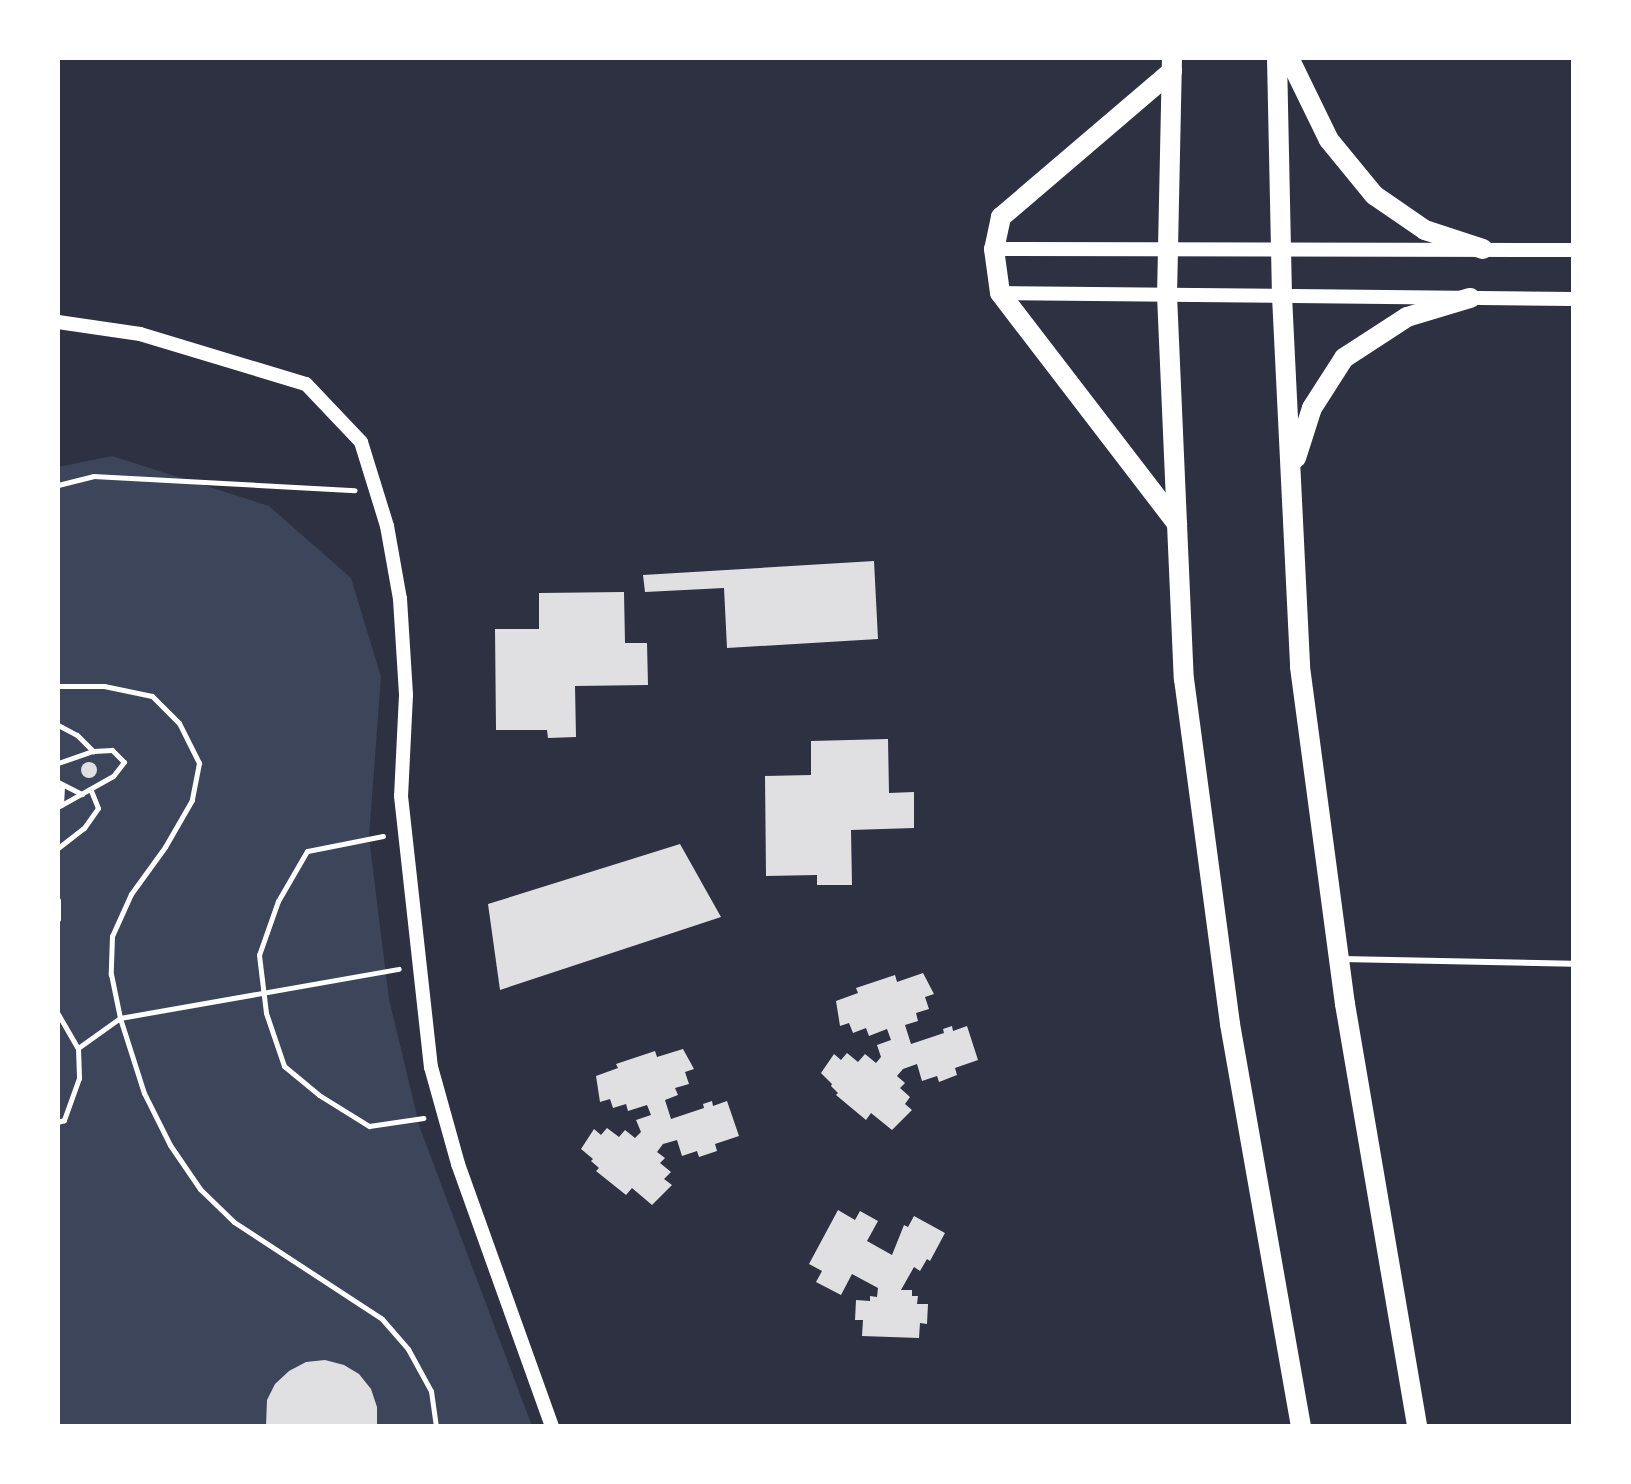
<!DOCTYPE html>
<style>
body{margin:0}
#map{position:relative;width:1631px;height:1484px;overflow:hidden;background:#2d3142;font-family:"Sofia Sans Condensed",sans-serif}
div>[style]{position:absolute}
.green>*{inset:0;background:#3c4559}
.building>*{inset:0;background:#e0e0e3}
.round{border-radius:50%}
.path>*{height:5px;margin:-2.5px;padding:0 2.5px;transform-origin:2.5px;border-radius:2.5px;background:#fff}
.service>*{height:6px;margin:-3px;padding:0 3px;transform-origin:3px;border-radius:3px;background:#fff}
.tertiary>*{height:14px;margin:-7px;padding:0 7px;transform-origin:7px;border-radius:7px;background:#fff}
.primary>*{height:20px;margin:-10px;padding:0 10px;transform-origin:10px;border-radius:10px;background:#fff}
span{translate:-50% -50%;white-space:nowrap;text-align:center;line-height:1.15;-webkit-text-stroke:8px #fff;paint-order:stroke}
.frame{position:absolute;inset:0;border:60px solid #fff;pointer-events:none}
</style>
<div id="map">
<div class="green">
<div style="clip-path:polygon(112px 456px,269px 506px,351px 578px,381px 677px,369px 837px,389px 999px,420px 1128px,532px 1426px,58px 1426px,58px 467px)"></div>
</div>
<div class="building">
<div style="clip-path:polygon(874px 561px,878px 639px,727px 648px,724px 588px,645px 592px,643px 575px)"></div>
<div style="clip-path:polygon(624px 592px,625px 643px,647px 643px,648px 685px,575px 686px,576px 737px,548px 738px,547px 730px,496px 730px,495px 629px,539px 629px,539px 593px)"></div>
<div style="clip-path:polygon(888px 739px,889px 793px,914px 792px,914px 828px,851px 830px,852px 885px,817px 885px,817px 875px,766px 876px,765px 776px,811px 775px,811px 741px)"></div>
<div class="round" style="left:81px;top:762px;width:16px;height:16px"></div>
<div style="clip-path:polygon(680px 844px,721px 917px,500px 990px,488px 904px)"></div>
<div style="clip-path:polygon(923px 973px,934px 994px,925px 997px,929px 1009px,916px 1013px,918px 1021px,905px 1025px,911px 1044px,944px 1033px,943px 1029px,952px 1026px,953px 1031px,967px 1026px,978px 1060px,955px 1068px,957px 1075px,939px 1082px,937px 1076px,922px 1081px,917px 1064px,903px 1069px,897px 1076px,905px 1083px,900px 1088px,910px 1097px,905px 1104px,912px 1110px,892px 1130px,871px 1113px,866px 1120px,836px 1095px,838px 1093px,831px 1086px,832px 1084px,821px 1073px,834px 1054px,841px 1060px,847px 1053px,858px 1062px,865px 1054px,876px 1063px,881px 1057px,877px 1045px,891px 1040px,887px 1029px,869px 1036px,866px 1028px,853px 1033px,849px 1023px,840px 1026px,836px 1001px,858px 993px,856px 988px,895px 975px,897px 982px)"></div>
<div style="clip-path:polygon(683px 1049px,694px 1069px,685px 1072px,689px 1084px,675px 1088px,678px 1095px,665px 1100px,671px 1119px,704px 1108px,703px 1104px,712px 1101px,713px 1106px,727px 1101px,739px 1136px,715px 1144px,717px 1151px,699px 1157px,697px 1151px,682px 1156px,677px 1140px,663px 1144px,657px 1152px,665px 1158px,660px 1163px,671px 1172px,664px 1179px,672px 1185px,652px 1205px,632px 1188px,626px 1195px,596px 1171px,599px 1168px,591px 1161px,593px 1159px,581px 1149px,594px 1129px,601px 1135px,607px 1128px,619px 1137px,625px 1130px,635px 1138px,641px 1132px,636px 1120px,651px 1115px,647px 1105px,628px 1111px,626px 1104px,613px 1108px,610px 1099px,600px 1102px,596px 1076px,618px 1068px,616px 1064px,655px 1051px,657px 1057px)"></div>
<div style="clip-path:polygon(838px 1210px,855px 1220px,860px 1211px,878px 1221px,867px 1241px,892px 1255px,904px 1225px,908px 1227px,914px 1216px,945px 1233px,930px 1261px,927px 1259px,920px 1271px,914px 1267px,901px 1290px,912px 1290px,912px 1296px,918px 1296px,917px 1304px,928px 1304px,927px 1324px,920px 1323px,919px 1338px,862px 1336px,863px 1320px,855px 1320px,856px 1300px,870px 1301px,870px 1296px,877px 1297px,878px 1288px,852px 1274px,841px 1295px,816px 1282px,822px 1271px,809px 1264px)"></div>
<div style="clip-path:polygon(325px 1360px,344px 1365px,359px 1374px,371px 1389px,377px 1407px,377px 1426px,266px 1426px,267px 1400px,275px 1384px,289px 1371px,306px 1362px)"></div>
</div>
<div class="path">
<div style="left:58px;top:485px;width:36px;rotate:-14deg"></div>
<div style="left:93px;top:476px;width:262px;rotate:3.1deg"></div>
<div style="left:58px;top:686px;width:46px"></div>
<div style="left:104px;top:686px;width:49px;rotate:11.8deg"></div>
<div style="left:152px;top:696px;width:38px;rotate:45deg"></div>
<div style="left:179px;top:723px;width:45px;rotate:63.4deg"></div>
<div style="left:199px;top:763px;width:38px;rotate:101deg"></div>
<div style="left:192px;top:800px;width:54px;rotate:119.9deg"></div>
<div style="left:165px;top:847px;width:58px;rotate:125.9deg"></div>
<div style="left:131px;top:894px;width:46px;rotate:114.3deg"></div>
<div style="left:112px;top:936px;width:38px;rotate:92deg"></div>
<div style="left:111px;top:974px;width:45px;rotate:78.4deg"></div>
<div style="left:120px;top:1018px;width:79px;rotate:72.3deg"></div>
<div style="left:144px;top:1093px;width:58px;rotate:63.4deg"></div>
<div style="left:170px;top:1145px;width:53px;rotate:55.7deg"></div>
<div style="left:200px;top:1189px;width:47px;rotate:44.1deg"></div>
<div style="left:234px;top:1222px;width:177px;rotate:33.2deg"></div>
<div style="left:382px;top:1319px;width:40px;rotate:49deg"></div>
<div style="left:408px;top:1349px;width:48px;rotate:61.3deg"></div>
<div style="left:431px;top:1391px;width:35px;rotate:82deg"></div>
<div style="left:58px;top:725px;width:21px;rotate:28deg"></div>
<div style="left:77px;top:735px;width:23px;rotate:45deg"></div>
<div style="left:58px;top:763px;width:37px;rotate:-19deg"></div>
<div style="left:93px;top:751px;width:19px;rotate:-3deg"></div>
<div style="left:112px;top:750px;width:17px;rotate:45deg"></div>
<div style="left:124px;top:762px;width:18px;rotate:128deg"></div>
<div style="left:113px;top:776px;width:63px;rotate:150.6deg"></div>
<div style="left:58px;top:782px;width:27px;rotate:27deg"></div>
<div style="left:61px;top:805px;width:18px;rotate:-87deg"></div>
<div style="left:383px;top:836px;width:77px;rotate:168.8deg"></div>
<div style="left:307px;top:851px;width:58px;rotate:120.1deg"></div>
<div style="left:278px;top:901px;width:57px;rotate:109.4deg"></div>
<div style="left:259px;top:955px;width:58px;rotate:83.1deg"></div>
<div style="left:266px;top:1013px;width:56px;rotate:71.2deg"></div>
<div style="left:284px;top:1066px;width:45px;rotate:39.6deg"></div>
<div style="left:319px;top:1095px;width:59px;rotate:31.8deg"></div>
<div style="left:369px;top:1126px;width:55px;rotate:-8.4deg"></div>
<div style="left:58px;top:848px;width:33px;rotate:-38deg"></div>
<div style="left:84px;top:828px;width:24px;rotate:-55deg"></div>
<div style="left:98px;top:808px;width:18px;rotate:-112deg"></div>
<div style="left:58px;top:900px;width:19px;rotate:90deg"></div>
<div style="left:58px;top:1014px;width:39px;rotate:60deg"></div>
<div style="left:78px;top:1048px;width:30px;rotate:88deg"></div>
<div style="left:79px;top:1078px;width:45px;rotate:109.7deg"></div>
<div style="left:64px;top:1120px;width:6px;rotate:162deg"></div>
<div style="left:78px;top:1048px;width:52px;rotate:-35.5deg"></div>
<div style="left:120px;top:1018px;width:283px;rotate:-10deg"></div>
</div>
<div class="service">
<div style="left:1342px;top:959px;width:231px;rotate:1.2deg"></div>
</div>
<div class="tertiary">
<div style="left:994px;top:249px;width:579px;rotate:0.1deg"></div>
<div style="left:1000px;top:293px;width:573px;rotate:0.6deg"></div>
<div style="left:58px;top:322px;width:83px;rotate:8.3deg"></div>
<div style="left:140px;top:334px;width:173px;rotate:16.8deg"></div>
<div style="left:306px;top:384px;width:80px;rotate:46.5deg"></div>
<div style="left:361px;top:442px;width:88px;rotate:72.8deg"></div>
<div style="left:387px;top:526px;width:74px;rotate:79.9deg"></div>
<div style="left:400px;top:599px;width:96px;rotate:86.4deg"></div>
<div style="left:406px;top:695px;width:101px;rotate:92.8deg"></div>
<div style="left:401px;top:796px;width:273px;rotate:83.7deg"></div>
<div style="left:431px;top:1067px;width:101px;rotate:74.4deg"></div>
<div style="left:458px;top:1164px;width:278px;rotate:70.3deg"></div>
</div>
<div class="primary">
<div style="left:1172px;top:58px;width:237px;rotate:91.2deg"></div>
<div style="left:1167px;top:295px;width:384px;rotate:87.5deg"></div>
<div style="left:1184px;top:679px;width:348px;rotate:82.4deg"></div>
<div style="left:1230px;top:1024px;width:408px;rotate:80deg"></div>
<div style="left:1277px;top:58px;width:238px;rotate:88.8deg"></div>
<div style="left:1282px;top:296px;width:371px;rotate:87.2deg"></div>
<div style="left:1300px;top:667px;width:340px;rotate:82.4deg"></div>
<div style="left:1345px;top:1004px;width:428px;rotate:80.3deg"></div>
<div style="left:1289px;top:58px;width:91px;rotate:64deg"></div>
<div style="left:1329px;top:140px;width:71px;rotate:50.7deg"></div>
<div style="left:1374px;top:195px;width:62px;rotate:34.5deg"></div>
<div style="left:1425px;top:230px;width:61px;rotate:18.1deg"></div>
<div style="left:1172px;top:71px;width:225px;rotate:139.5deg"></div>
<div style="left:1001px;top:217px;width:33px;rotate:102deg"></div>
<div style="left:994px;top:249px;width:44px;rotate:82.2deg"></div>
<div style="left:1000px;top:293px;width:291px;rotate:52.5deg"></div>
<div style="left:1296px;top:458px;width:52px;rotate:-72.3deg"></div>
<div style="left:1312px;top:408px;width:59px;rotate:-57.4deg"></div>
<div style="left:1344px;top:358px;width:75px;rotate:-33.1deg"></div>
<div style="left:1407px;top:317px;width:66px;rotate:-16.8deg"></div>
</div>
<div class="frame"></div>
</div>
